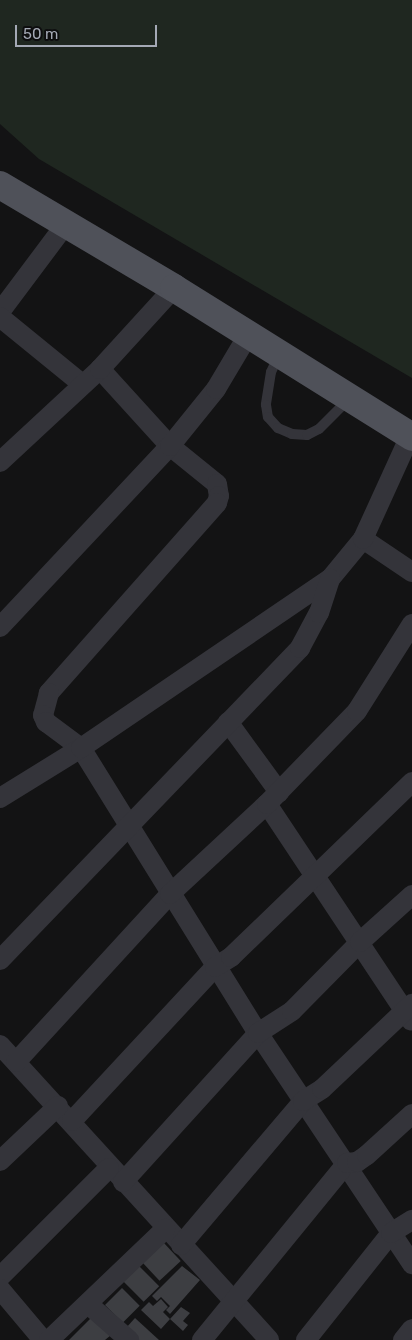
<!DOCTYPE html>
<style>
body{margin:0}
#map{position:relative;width:412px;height:1340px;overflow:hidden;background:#131314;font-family:Rubik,sans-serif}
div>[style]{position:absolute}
.green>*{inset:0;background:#1f2720}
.building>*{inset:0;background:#3d3e42;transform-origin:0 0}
.service>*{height:10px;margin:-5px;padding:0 5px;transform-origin:5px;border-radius:5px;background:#34343a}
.minor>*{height:20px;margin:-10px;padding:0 10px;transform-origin:10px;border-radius:10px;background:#34343a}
.primary>*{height:28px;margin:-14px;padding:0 14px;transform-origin:14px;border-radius:14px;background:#4f5159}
span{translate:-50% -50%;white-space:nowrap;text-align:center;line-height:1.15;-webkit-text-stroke:4px #0e0e0f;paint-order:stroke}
.scale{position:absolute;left:15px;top:25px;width:142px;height:22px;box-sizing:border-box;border:2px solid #a4a9b5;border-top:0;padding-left:6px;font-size:15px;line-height:18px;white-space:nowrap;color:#a4a9b5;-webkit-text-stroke:4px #0e0e0f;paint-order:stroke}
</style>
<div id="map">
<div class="green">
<div style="clip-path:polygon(0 0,412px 0,412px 378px,39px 159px,0 124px)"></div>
</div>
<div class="building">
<div style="left:163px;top:1242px;width:26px;height:29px;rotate:47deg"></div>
<div style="left:138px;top:1265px;width:30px;height:22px;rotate:45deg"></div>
<div style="clip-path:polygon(182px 1266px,200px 1280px,170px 1314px,166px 1310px,170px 1306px,161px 1297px,157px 1301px,152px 1296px)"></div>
<div style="left:122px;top:1288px;width:25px;height:24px;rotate:45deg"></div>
<div style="clip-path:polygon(161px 1299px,168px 1307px,163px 1312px,170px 1319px,161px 1329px,141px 1310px,149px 1302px,153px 1306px)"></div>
<div style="clip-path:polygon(181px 1307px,190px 1313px,183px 1321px,188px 1325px,183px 1331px,170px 1319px)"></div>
<div style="clip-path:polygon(93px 1316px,111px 1335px,105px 1340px,69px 1340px)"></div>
<div style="clip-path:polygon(135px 1318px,159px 1340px,139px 1340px,126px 1328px)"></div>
</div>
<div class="service">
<div style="left:279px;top:355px;width:19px;rotate:115deg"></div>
<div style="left:271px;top:372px;width:33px;rotate:99deg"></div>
<div style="left:266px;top:405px;width:12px;rotate:81deg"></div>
<div style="left:268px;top:417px;width:15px;rotate:48deg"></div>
<div style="left:278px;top:428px;width:15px;rotate:23deg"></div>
<div style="left:292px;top:434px;width:15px;rotate:4deg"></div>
<div style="left:307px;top:435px;width:13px;rotate:-27deg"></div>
<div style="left:319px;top:429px;width:42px;rotate:-45deg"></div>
</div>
<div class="minor">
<div style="left:0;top:312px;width:109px;rotate:-53.2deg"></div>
<div style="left:0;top:317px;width:104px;rotate:39.2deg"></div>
<div style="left:100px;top:369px;width:104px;rotate:47.7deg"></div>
<div style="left:170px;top:446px;width:60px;rotate:39deg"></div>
<div style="left:217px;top:484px;width:12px;rotate:81deg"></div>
<div style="left:219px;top:496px;width:7px;rotate:106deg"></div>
<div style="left:217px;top:503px;width:254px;rotate:131.5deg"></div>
<div style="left:49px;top:693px;width:23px;rotate:105deg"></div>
<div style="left:43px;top:715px;width:8px;rotate:67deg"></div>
<div style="left:46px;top:722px;width:44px;rotate:36.6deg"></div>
<div style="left:81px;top:748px;width:335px;rotate:58.2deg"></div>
<div style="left:258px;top:1033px;width:278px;rotate:56.3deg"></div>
<div style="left:0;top:462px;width:137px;rotate:-42.9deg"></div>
<div style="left:100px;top:369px;width:110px;rotate:-47.6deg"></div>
<div style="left:363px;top:539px;width:59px;rotate:34deg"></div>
<div style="left:0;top:627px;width:248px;rotate:-46.8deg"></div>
<div style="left:170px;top:446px;width:73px;rotate:-51.1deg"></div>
<div style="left:216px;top:389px;width:63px;rotate:-59.3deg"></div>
<div style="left:228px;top:722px;width:87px;rotate:53.9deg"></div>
<div style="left:0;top:798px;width:95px;rotate:-31.7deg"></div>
<div style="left:81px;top:748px;width:301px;rotate:-34.2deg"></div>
<div style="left:330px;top:579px;width:52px;rotate:-50.5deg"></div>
<div style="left:363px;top:539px;width:113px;rotate:-65.5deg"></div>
<div style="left:267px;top:804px;width:260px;rotate:56.4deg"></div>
<div style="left:0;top:960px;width:433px;rotate:-46.1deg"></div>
<div style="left:300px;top:648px;width:40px;rotate:-62deg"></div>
<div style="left:319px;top:613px;width:36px;rotate:-72deg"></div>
<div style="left:0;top:1045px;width:399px;rotate:47.6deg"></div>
<div style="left:16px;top:1062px;width:228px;rotate:-47.5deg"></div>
<div style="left:170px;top:894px;width:132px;rotate:-42.9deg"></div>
<div style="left:267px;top:804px;width:129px;rotate:-45.9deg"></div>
<div style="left:357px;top:711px;width:103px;rotate:-57.7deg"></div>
<div style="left:72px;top:1121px;width:210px;rotate:-47.1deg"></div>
<div style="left:215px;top:967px;width:19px;rotate:-32deg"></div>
<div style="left:231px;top:957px;width:252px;rotate:-44deg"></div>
<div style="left:0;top:1161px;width:80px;rotate:-43.5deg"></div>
<div style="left:123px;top:1182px;width:201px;rotate:-47.8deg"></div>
<div style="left:258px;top:1033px;width:40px;rotate:-32.9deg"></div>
<div style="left:292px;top:1011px;width:97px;rotate:-45.4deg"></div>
<div style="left:360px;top:942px;width:70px;rotate:-42.1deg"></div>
<div style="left:181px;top:1245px;width:189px;rotate:-49.7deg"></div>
<div style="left:303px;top:1101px;width:22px;rotate:-32deg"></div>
<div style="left:322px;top:1089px;width:124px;rotate:-43.4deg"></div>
<div style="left:0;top:1277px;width:154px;rotate:-45deg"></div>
<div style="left:0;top:1289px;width:67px;rotate:49.9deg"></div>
<div style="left:88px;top:1304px;width:55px;rotate:41.3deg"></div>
<div style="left:49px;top:1340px;width:161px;rotate:-43.7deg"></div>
<div style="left:202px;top:1340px;width:229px;rotate:-50.7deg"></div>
<div style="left:347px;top:1163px;width:10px;rotate:-6deg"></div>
<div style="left:357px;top:1162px;width:12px;rotate:-35deg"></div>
<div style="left:367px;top:1155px;width:61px;rotate:-42.3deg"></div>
<div style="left:306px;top:1340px;width:137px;rotate:-51.5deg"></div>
<div style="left:391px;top:1233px;width:25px;rotate:-32deg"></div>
<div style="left:403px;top:1340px;width:14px;rotate:-51deg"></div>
</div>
<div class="primary">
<div style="left:0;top:185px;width:202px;rotate:30.6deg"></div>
<div style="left:174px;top:288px;width:281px;rotate:32deg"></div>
</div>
<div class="scale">50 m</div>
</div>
